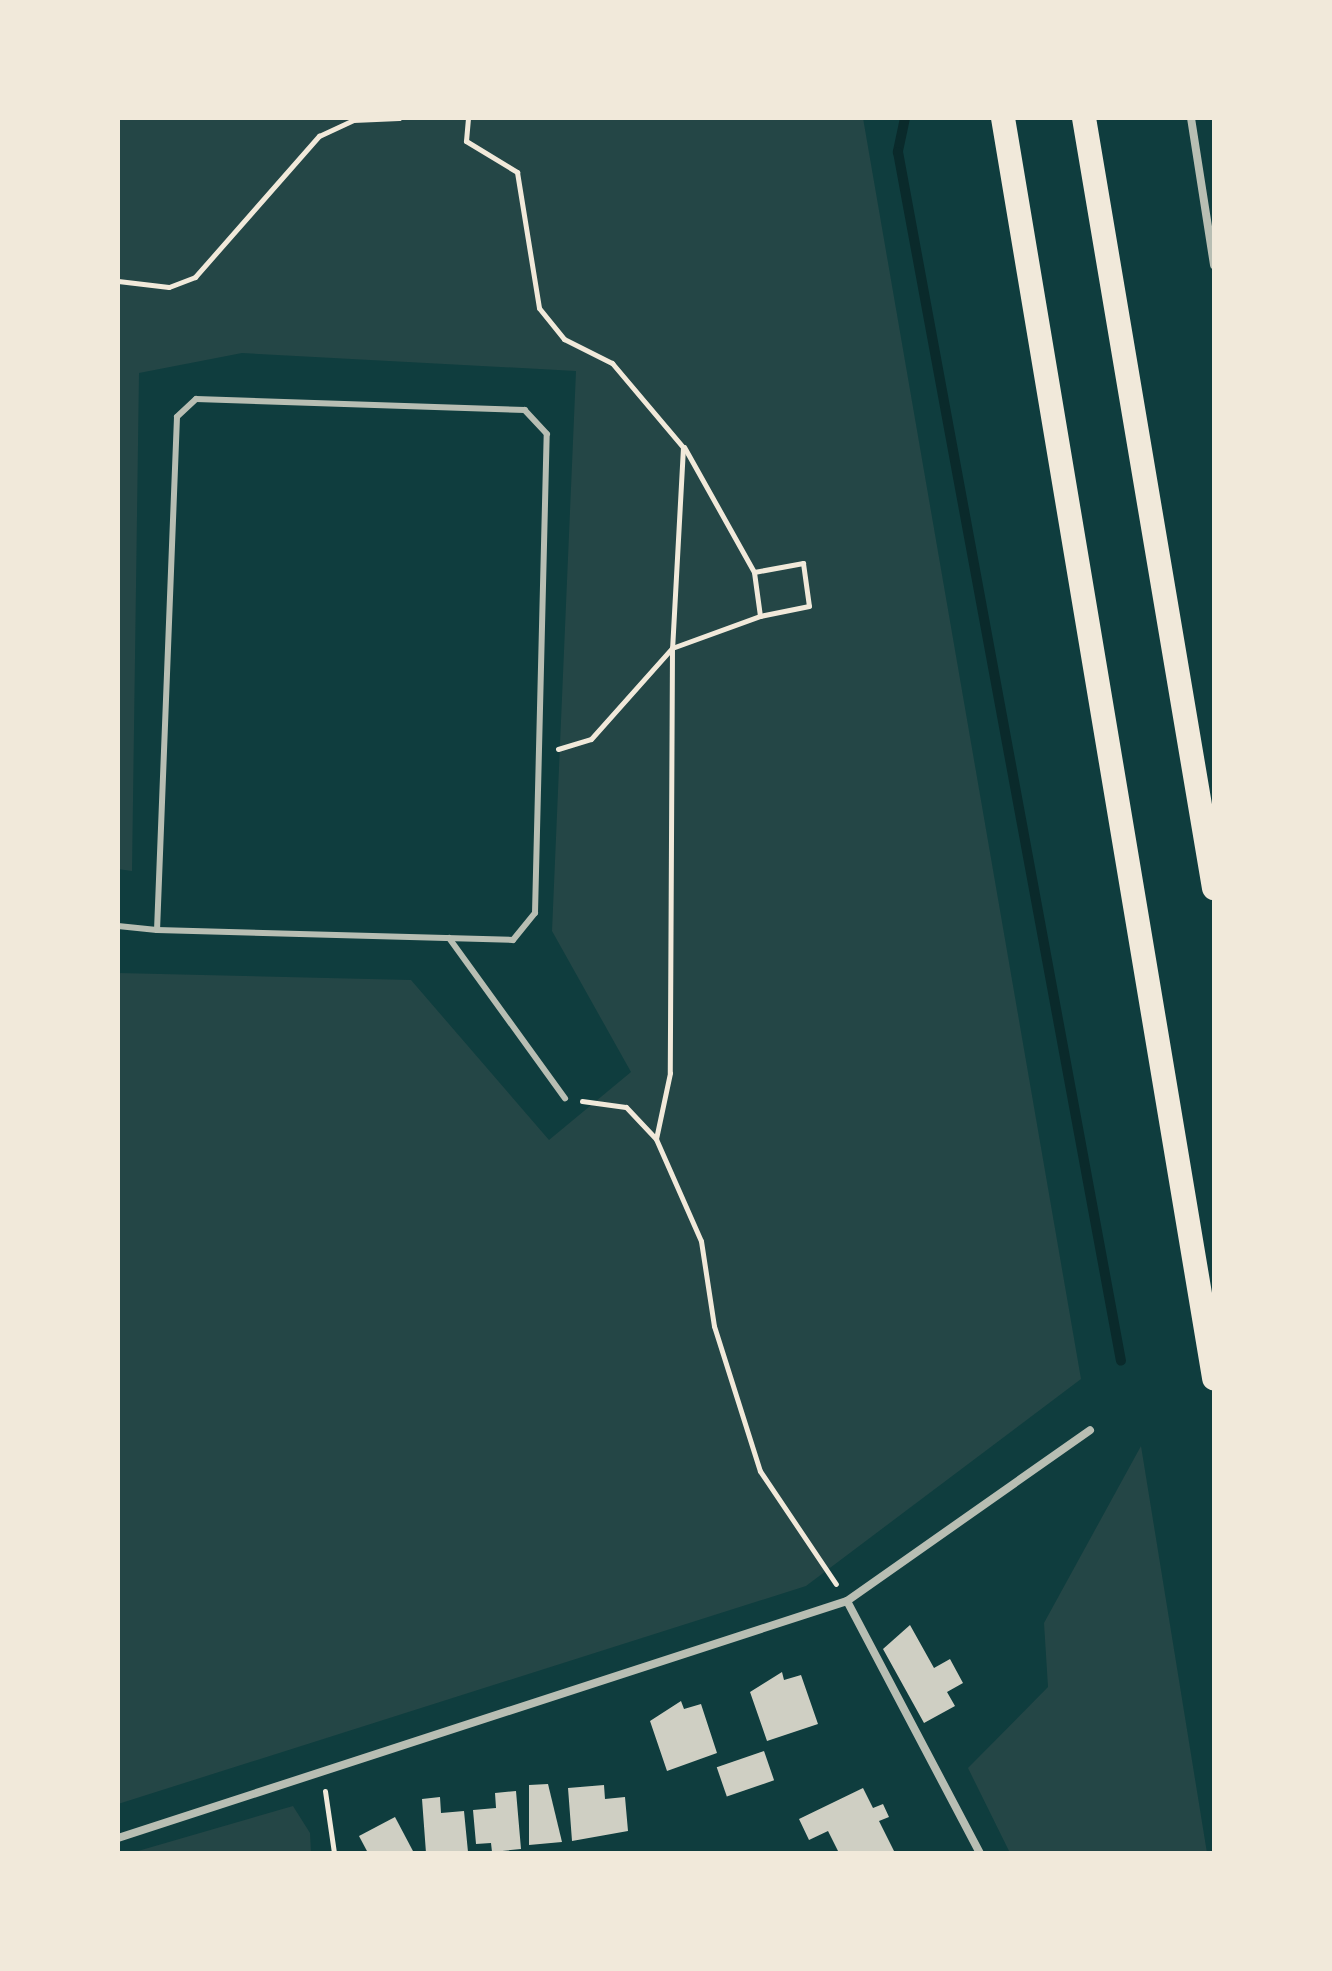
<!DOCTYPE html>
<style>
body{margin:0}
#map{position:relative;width:1332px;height:1971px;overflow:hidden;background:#0f3d3e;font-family:"Roboto Serif",serif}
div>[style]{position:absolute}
.green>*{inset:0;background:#244646}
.stream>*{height:10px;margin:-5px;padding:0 5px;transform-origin:5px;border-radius:5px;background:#0a2a2b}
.building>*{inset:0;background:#cfcfc3;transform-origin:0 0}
.path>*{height:5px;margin:-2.5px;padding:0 2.5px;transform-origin:2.5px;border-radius:2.5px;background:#f1e9da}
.service>*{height:6px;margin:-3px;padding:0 3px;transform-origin:3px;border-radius:3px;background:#b8beb3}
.minor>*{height:8px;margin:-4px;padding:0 4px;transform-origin:4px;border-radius:4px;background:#b8beb3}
.motorway>*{height:24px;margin:-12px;padding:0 12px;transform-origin:12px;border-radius:12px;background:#f1e9da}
span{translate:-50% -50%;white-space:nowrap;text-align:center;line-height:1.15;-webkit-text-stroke:8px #f1e9da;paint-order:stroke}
.frame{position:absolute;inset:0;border:120px solid #f1e9da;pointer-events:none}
</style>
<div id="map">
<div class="green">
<div style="clip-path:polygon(118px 118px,863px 118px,1081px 1379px,806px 1586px,118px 1804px,118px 973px,411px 980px,549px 1140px,631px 1072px,552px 931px,576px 371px,242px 353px,139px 373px,132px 871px,118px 869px)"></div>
<div style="clip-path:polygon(1141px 1446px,1207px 1853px,1010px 1853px,968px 1768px,1048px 1687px,1044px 1623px)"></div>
<div style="clip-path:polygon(293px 1806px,310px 1833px,311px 1853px,131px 1853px)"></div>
</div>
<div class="stream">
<div style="left:905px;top:118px;width:35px;rotate:102deg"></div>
<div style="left:898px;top:152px;width:1229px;rotate:79.55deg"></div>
</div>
<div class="building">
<div style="clip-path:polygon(910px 1625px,934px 1668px,950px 1659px,963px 1683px,947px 1692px,955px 1706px,924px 1723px,883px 1649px)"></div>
<div style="clip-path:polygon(782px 1672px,784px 1680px,801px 1675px,818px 1724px,767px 1741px,750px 1692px)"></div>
<div style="clip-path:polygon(681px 1701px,684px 1709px,701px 1704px,717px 1753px,667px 1771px,650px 1721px)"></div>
<div style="left:764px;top:1751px;width:31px;height:50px;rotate:71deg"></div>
<div style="clip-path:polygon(548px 1784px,562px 1842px,529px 1845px,529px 1785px)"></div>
<div style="clip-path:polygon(604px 1785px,605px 1799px,625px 1797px,628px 1831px,572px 1841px,568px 1788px)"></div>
<div style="clip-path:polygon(863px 1788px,873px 1808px,883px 1804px,889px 1817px,879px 1821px,895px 1853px,839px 1853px,828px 1831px,809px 1840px,799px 1819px)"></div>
<div style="clip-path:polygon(516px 1791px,521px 1849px,492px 1852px,491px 1843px,476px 1844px,473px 1810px,496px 1808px,495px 1793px)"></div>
<div style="clip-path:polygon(440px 1797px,441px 1813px,464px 1811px,468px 1852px,426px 1853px,422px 1799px)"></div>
<div style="clip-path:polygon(395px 1817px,414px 1853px,368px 1853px,359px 1836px)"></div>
</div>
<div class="path">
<div style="left:468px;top:118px;width:23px;rotate:95deg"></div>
<div style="left:466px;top:141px;width:60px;rotate:31.3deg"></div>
<div style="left:517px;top:172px;width:138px;rotate:80.8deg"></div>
<div style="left:539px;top:308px;width:40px;rotate:51deg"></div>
<div style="left:564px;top:339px;width:54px;rotate:26.6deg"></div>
<div style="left:612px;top:363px;width:110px;rotate:49.8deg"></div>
<div style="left:683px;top:447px;width:201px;rotate:93.1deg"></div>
<div style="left:672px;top:648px;width:425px;rotate:90.3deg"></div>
<div style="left:670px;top:1073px;width:67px;rotate:102deg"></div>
<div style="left:656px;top:1139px;width:111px;rotate:66.2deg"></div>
<div style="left:701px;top:1241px;width:86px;rotate:81.3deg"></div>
<div style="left:714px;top:1326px;width:152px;rotate:72.4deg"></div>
<div style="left:760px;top:1471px;width:136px;rotate:56.1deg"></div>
<div style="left:118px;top:281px;width:51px;rotate:6.7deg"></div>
<div style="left:169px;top:287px;width:28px;rotate:-21deg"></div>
<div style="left:195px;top:277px;width:188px;rotate:-48.7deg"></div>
<div style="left:319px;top:136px;width:38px;rotate:-25deg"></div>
<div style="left:353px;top:120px;width:46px;rotate:-2.5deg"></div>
<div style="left:754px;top:572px;width:50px;rotate:-10.4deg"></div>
<div style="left:803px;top:563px;width:43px;rotate:82.1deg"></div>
<div style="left:809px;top:606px;width:50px;rotate:168.5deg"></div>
<div style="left:558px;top:749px;width:34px;rotate:-17deg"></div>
<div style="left:591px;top:739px;width:122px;rotate:-48.3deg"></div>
<div style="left:672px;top:648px;width:94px;rotate:-20deg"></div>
<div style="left:760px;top:616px;width:44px;rotate:-97.8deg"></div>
<div style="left:754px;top:572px;width:143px;rotate:-119.2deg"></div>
<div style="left:582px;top:1101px;width:44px;rotate:7.8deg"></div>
<div style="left:626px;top:1107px;width:44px;rotate:46.8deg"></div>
<div style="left:325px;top:1791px;width:63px;rotate:81.7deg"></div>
</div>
<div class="service">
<div style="left:118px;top:926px;width:39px;rotate:6deg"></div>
<div style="left:157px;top:930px;width:356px;rotate:1.6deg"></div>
<div style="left:513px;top:940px;width:35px;rotate:-51deg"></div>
<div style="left:535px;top:913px;width:479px;rotate:-88.6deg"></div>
<div style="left:547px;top:434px;width:33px;rotate:-133deg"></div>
<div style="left:525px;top:410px;width:329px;rotate:-178.1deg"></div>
<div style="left:196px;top:399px;width:26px;rotate:137deg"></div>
<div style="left:177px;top:417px;width:513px;rotate:92.23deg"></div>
<div style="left:449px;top:938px;width:198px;rotate:54.1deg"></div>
</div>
<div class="minor">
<div style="left:1191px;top:118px;width:149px;rotate:81.1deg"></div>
<div style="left:847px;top:1601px;width:285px;rotate:62.2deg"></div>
<div style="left:118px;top:1838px;width:767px;rotate:-18.01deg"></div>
<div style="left:847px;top:1601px;width:297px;rotate:-35.1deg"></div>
</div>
<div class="motorway">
<div style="left:1003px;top:118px;width:1278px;rotate:80.49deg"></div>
<div style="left:1084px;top:118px;width:781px;rotate:80.42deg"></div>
</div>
<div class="frame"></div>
</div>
